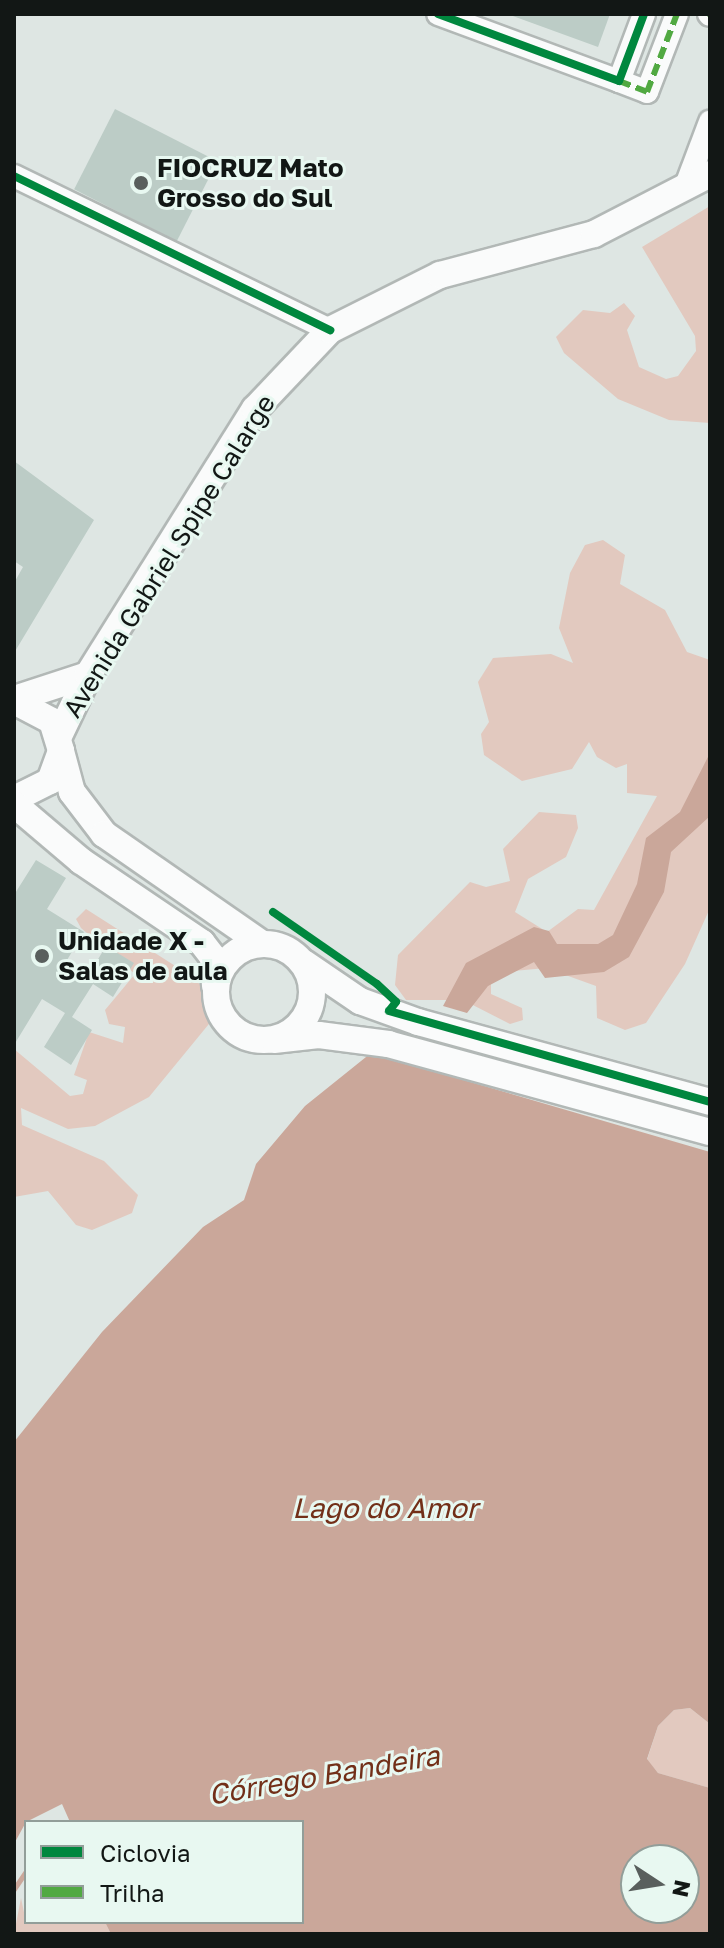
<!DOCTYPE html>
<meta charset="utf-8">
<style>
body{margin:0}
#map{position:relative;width:724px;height:1948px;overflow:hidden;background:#dee6e3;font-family:"Golos Text",sans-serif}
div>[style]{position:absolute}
.green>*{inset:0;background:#e2c9bf}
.water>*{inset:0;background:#caa79a}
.stream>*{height:5px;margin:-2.5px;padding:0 2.5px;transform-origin:2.5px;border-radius:2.5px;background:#caa79a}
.building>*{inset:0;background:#bcccc6;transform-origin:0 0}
.roads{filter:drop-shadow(2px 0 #b2b8b6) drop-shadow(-2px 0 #b2b8b6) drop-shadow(0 2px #b2b8b6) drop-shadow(0 -2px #b2b8b6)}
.minor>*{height:22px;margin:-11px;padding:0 11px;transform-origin:11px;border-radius:11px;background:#fafbfb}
.major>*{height:26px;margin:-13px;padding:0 13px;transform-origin:13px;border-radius:13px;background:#fafbfb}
.major>.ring{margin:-13px;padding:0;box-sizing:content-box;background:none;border:26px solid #fafbfb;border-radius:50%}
.quiet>*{height:6px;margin-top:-3px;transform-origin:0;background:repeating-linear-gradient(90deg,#51a942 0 12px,transparent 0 18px)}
.cycleway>*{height:8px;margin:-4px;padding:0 4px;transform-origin:4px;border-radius:4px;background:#00873e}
.dots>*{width:22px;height:22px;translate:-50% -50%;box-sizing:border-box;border:4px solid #e8f8f1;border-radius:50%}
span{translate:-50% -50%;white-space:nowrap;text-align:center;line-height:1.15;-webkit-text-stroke:6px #e8f8f1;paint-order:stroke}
.poi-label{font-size:26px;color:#121715;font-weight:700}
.left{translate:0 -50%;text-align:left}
.street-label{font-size:26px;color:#121715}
.water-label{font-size:28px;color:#722f18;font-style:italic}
.frame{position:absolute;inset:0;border:16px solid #121715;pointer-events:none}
.legend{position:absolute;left:24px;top:1820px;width:280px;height:104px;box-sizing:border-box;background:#e8f8f1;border:2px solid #929e99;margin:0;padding:10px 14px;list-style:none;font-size:24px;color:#121715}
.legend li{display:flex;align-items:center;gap:16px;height:40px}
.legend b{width:40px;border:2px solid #929e99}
.north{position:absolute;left:620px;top:1844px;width:80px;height:80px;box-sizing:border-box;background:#e8f8f1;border:2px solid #929e99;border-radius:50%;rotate:102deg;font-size:22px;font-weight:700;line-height:32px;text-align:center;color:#121715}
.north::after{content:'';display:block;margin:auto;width:28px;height:36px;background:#595f5d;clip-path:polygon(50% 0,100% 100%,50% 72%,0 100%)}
</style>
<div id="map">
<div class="green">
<div style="clip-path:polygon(710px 206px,710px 423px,669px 420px,618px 399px,564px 353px,556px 337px,583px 310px,610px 313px,624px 303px,635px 316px,627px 330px,639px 367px,666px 379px,678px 376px,696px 351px,695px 336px,642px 247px)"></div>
<div style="clip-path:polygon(603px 540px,625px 555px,620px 584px,665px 610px,687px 652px,710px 660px,710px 908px,685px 964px,646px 1023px,625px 1030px,597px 1018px,596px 986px,546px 968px,502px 972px,491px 983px,491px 994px,522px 1008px,523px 1020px,510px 1024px,463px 1000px,406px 1000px,395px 985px,398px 955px,470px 882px,486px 887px,510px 881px,503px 849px,539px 812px,576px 815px,578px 828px,566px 857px,528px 879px,515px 912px,547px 932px,578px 909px,594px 910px,657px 796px,627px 793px,627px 764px,616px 768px,597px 757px,589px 742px,572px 769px,522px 781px,484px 755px,481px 734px,489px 722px,478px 682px,493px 658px,551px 654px,573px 663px,559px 628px,570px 573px,585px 545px)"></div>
<div style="clip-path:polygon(86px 909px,191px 976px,208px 992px,213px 1019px,149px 1097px,95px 1126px,68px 1129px,21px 1108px,22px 1125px,104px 1161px,138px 1195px,132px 1213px,92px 1230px,76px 1225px,48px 1191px,14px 1197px,14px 1049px,70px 1096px,83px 1094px,87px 1080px,74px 1075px,89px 1032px,123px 1043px,125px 1027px,109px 1024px,105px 1010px,135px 974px,81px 928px,76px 919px)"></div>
<div style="clip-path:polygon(690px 1708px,710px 1724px,710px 1788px,658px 1773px,647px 1760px,658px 1726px,674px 1710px)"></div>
<div style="clip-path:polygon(21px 1898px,26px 1922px,105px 1922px,111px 1934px,14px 1934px)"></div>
</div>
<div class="water">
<div style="clip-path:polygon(710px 753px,710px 816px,671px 852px,664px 892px,629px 957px,604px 972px,545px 978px,534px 962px,488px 986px,467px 1013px,443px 1006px,466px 963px,534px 927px,549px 931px,557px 944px,598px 944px,613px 935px,637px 884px,646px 838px,680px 812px)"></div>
<div style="clip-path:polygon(evenodd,371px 1053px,710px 1152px,710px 1724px,690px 1708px,674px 1710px,658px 1726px,647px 1759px,658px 1773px,710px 1788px,710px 1934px,111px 1934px,105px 1922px,302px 1922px,302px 1822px,70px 1822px,62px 1804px,26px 1822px,14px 1844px,14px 1442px,102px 1332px,203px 1227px,244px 1200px,256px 1164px,305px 1106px,371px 1053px,636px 1860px,684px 1860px,684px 1908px,636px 1908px,636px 1860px)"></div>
</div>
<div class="stream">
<div style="left:14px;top:1889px;width:22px;rotate:-56deg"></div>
</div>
<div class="building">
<div style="clip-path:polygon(507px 14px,610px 14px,598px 47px)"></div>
<div style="left:115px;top:109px;width:115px;height:90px;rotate:27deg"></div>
<div style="clip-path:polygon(14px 461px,94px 520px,14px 653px,14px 583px,23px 567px,14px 561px)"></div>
<div style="clip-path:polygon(36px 860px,66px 878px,47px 909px,84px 932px,64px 965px,86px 979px,106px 946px,134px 963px,113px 997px,93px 984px,72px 1017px,92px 1030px,71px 1065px,44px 1047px,65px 1013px,42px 999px,14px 1045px,14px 895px)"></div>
</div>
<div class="roads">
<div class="minor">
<div style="left:438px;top:14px;width:193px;rotate:20.3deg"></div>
<div style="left:619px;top:81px;width:72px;rotate:-69.5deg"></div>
<div style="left:709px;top:14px;width:1px;rotate:45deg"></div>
<div style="left:619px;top:81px;width:30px;rotate:21deg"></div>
<div style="left:647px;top:92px;width:84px;rotate:-69deg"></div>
<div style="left:14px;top:176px;width:352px;rotate:26deg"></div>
<div style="left:685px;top:188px;width:71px;rotate:-69.3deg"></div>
</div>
<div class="major">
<div style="left:14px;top:699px;width:78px;rotate:-18deg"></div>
<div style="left:14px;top:701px;width:43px;rotate:27.8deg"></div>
<div style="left:52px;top:721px;width:31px;rotate:73deg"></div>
<div style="left:61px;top:751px;width:32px;rotate:110deg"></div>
<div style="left:50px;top:781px;width:40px;rotate:153.4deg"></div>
<div style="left:59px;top:736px;width:68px;rotate:-64.6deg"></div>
<div style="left:88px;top:675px;width:314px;rotate:-57.9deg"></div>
<div style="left:255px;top:409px;width:109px;rotate:-46.5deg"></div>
<div style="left:330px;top:330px;width:123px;rotate:-26.6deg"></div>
<div style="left:440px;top:275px;width:159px;rotate:-14.9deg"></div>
<div style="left:594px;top:234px;width:131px;rotate:-27.3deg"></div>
<div style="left:61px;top:751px;width:42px;rotate:75deg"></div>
<div style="left:72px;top:792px;width:53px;rotate:52.7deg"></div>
<div style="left:104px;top:834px;width:191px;rotate:34.8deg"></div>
<div style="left:14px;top:804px;width:88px;rotate:40.4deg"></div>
<div style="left:81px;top:861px;width:146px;rotate:34.1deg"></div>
<div style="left:202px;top:943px;width:18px;rotate:52deg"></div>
<div style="left:213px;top:957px;width:29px;rotate:86deg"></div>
<div class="ring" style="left:216px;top:944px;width:70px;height:70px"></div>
<div style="left:304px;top:963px;width:68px;rotate:34.2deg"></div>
<div style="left:360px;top:1001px;width:62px;rotate:19.9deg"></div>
<div style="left:418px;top:1022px;width:303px;rotate:15.3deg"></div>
<div style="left:274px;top:1040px;width:45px;rotate:-6.3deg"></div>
<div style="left:319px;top:1035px;width:70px;rotate:7.4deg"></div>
<div style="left:388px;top:1044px;width:334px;rotate:15.3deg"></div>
</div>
</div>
<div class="quiet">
<div style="left:709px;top:14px;width:1px;rotate:45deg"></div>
<div style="left:619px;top:81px;width:30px;rotate:21deg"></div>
<div style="left:647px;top:92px;width:84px;rotate:-69deg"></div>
</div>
<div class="cycleway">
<div style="left:438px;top:14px;width:193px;rotate:20.3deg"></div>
<div style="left:619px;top:81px;width:72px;rotate:-69.5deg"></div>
<div style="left:14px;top:176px;width:352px;rotate:26deg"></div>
<div style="left:273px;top:912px;width:126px;rotate:34.7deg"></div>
<div style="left:377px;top:984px;width:26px;rotate:43deg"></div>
<div style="left:396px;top:1002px;width:11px;rotate:128deg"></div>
<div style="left:389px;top:1011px;width:334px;rotate:15.8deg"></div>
</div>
<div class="dots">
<div style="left:141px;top:183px;background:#595f5d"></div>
<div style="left:42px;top:956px;background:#595f5d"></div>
</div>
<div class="poi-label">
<span class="left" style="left:157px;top:183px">FIOCRUZ Mato<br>Grosso do Sul</span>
<span class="left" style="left:58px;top:956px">Unidade X -<br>Salas de aula</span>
</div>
<div class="street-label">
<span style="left:169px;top:556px;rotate:-58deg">Avenida Gabriel Spipe Calarge</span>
</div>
<div class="water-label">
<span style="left:385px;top:1508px">Lago do Amor</span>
<span style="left:324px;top:1775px;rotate:-10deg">Córrego Bandeira</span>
</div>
<div class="frame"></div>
<ul class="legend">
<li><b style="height:10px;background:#00873e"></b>Ciclovia</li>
<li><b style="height:10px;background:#51a942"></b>Trilha</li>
</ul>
<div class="north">N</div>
</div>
